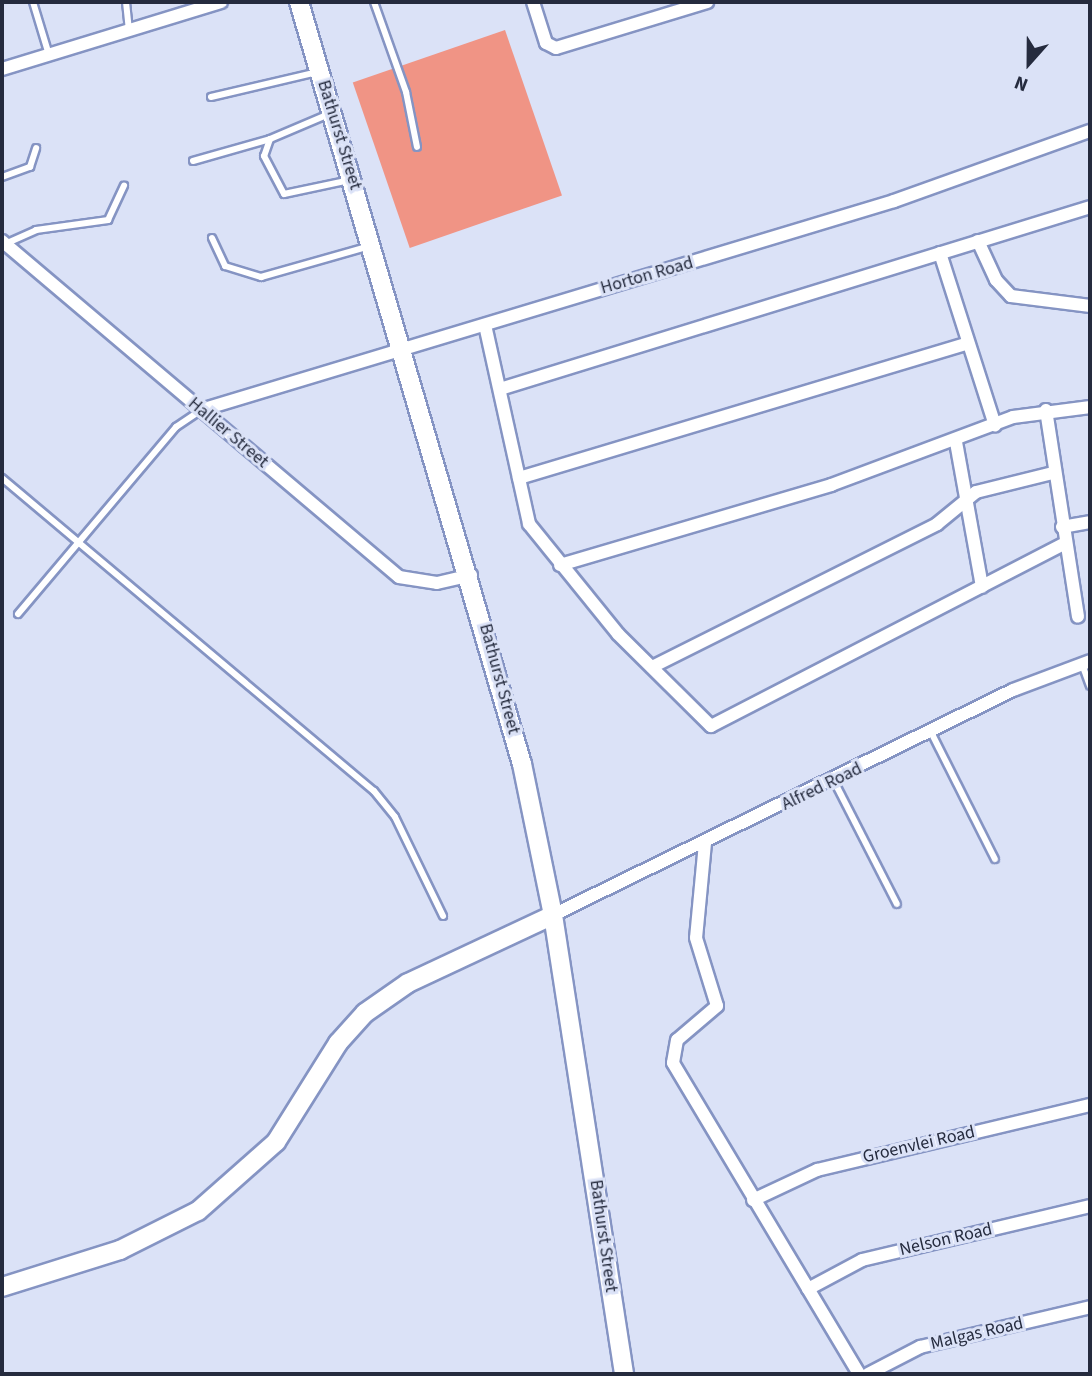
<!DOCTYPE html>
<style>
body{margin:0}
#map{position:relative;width:1092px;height:1376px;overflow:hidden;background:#dbe2f7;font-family:"Source Sans 3",sans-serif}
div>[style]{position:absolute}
.green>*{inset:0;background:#f09485;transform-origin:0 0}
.roads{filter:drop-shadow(2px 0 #8594c3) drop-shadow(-2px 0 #8594c3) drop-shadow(0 2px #8594c3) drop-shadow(0 -2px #8594c3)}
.lane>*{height:6px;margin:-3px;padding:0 3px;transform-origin:3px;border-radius:3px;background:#fff}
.street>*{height:12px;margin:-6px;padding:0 6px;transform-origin:6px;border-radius:6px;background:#fff}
.secondary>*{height:18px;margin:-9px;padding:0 9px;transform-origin:9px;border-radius:9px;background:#fff}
span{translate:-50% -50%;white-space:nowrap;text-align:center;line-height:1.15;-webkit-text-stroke:6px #dbe2f7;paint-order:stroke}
.street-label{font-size:18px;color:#252b3e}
.frame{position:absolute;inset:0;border:4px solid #252b3e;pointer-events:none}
.north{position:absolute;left:994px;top:28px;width:70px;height:70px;-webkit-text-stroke:5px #dbe2f7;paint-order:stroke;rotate:201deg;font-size:19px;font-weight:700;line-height:28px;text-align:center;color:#252b3e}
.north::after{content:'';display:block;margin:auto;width:24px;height:32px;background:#252b3e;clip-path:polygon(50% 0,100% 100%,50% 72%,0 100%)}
</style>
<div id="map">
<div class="green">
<div style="left:505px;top:30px;width:175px;height:161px;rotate:71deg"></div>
</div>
<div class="roads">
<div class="lane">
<div style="left:33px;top:2px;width:55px;rotate:73.2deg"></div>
<div style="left:126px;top:2px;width:28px;rotate:84deg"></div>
<div style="left:374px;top:2px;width:96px;rotate:70.4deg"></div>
<div style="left:406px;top:92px;width:56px;rotate:78.7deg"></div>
<div style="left:211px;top:97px;width:110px;rotate:-13.2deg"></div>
<div style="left:329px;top:114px;width:64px;rotate:157deg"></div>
<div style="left:270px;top:139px;width:18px;rotate:109deg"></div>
<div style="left:264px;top:156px;width:43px;rotate:62.2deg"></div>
<div style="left:284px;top:194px;width:67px;rotate:-12deg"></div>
<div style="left:193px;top:161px;width:80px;rotate:-15.9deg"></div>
<div style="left:2px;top:177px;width:30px;rotate:-20deg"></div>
<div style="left:30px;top:167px;width:20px;rotate:-72deg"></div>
<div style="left:212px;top:238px;width:31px;rotate:65deg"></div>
<div style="left:225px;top:266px;width:38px;rotate:17deg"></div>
<div style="left:261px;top:277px;width:113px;rotate:-15.9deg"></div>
<div style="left:5px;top:244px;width:34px;rotate:-24deg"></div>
<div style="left:36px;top:230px;width:73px;rotate:-7.9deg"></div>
<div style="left:108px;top:220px;width:38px;rotate:-65deg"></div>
<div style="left:2px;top:478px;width:486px;rotate:40.1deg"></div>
<div style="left:374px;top:791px;width:33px;rotate:51deg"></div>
<div style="left:395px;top:817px;width:110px;rotate:64.1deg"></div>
<div style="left:18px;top:614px;width:245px;rotate:-49.8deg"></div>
<div style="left:176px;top:427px;width:30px;rotate:-34deg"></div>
<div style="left:1082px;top:664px;width:23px;rotate:70deg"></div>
<div style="left:932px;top:734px;width:140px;rotate:63.3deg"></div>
<div style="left:834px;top:781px;width:138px;rotate:62.9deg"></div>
</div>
<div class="street">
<div style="left:533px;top:2px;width:43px;rotate:72.4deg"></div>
<div style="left:546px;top:43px;width:11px;rotate:27deg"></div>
<div style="left:556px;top:48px;width:158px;rotate:-16.9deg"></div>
<div style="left:2px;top:69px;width:229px;rotate:-17deg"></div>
<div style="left:2px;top:241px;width:520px;rotate:40.24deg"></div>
<div style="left:399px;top:577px;width:38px;rotate:9deg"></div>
<div style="left:437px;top:583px;width:35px;rotate:-13deg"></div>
<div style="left:978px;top:241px;width:43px;rotate:65.2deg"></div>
<div style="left:996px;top:280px;width:22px;rotate:47deg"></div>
<div style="left:1011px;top:296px;width:80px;rotate:7.2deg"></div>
<div style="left:940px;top:253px;width:181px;rotate:72.3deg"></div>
<div style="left:485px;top:325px;width:204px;rotate:77.5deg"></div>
<div style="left:529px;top:524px;width:141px;rotate:51deg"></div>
<div style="left:618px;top:634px;width:131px;rotate:44.7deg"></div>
<div style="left:711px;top:726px;width:397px;rotate:-27.3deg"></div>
<div style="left:500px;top:389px;width:617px;rotate:-17.14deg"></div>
<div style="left:201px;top:410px;width:724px;rotate:-16.78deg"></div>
<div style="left:894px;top:201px;width:208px;rotate:-19.7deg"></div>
<div style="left:1046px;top:410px;width:209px;rotate:81.2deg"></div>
<div style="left:956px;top:442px;width:147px;rotate:79.8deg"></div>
<div style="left:519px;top:478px;width:468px;rotate:-16.7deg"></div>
<div style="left:1062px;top:527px;width:28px;rotate:-10deg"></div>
<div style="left:560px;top:565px;width:283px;rotate:-16.4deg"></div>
<div style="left:831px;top:485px;width:194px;rotate:-20.5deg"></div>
<div style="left:1013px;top:417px;width:78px;rotate:-7.4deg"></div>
<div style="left:652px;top:667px;width:319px;rotate:-26.6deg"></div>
<div style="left:937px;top:524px;width:50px;rotate:-39.4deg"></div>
<div style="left:976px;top:492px;width:79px;rotate:-13.9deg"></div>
<div style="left:705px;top:843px;width:95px;rotate:95.4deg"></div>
<div style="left:696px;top:938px;width:71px;rotate:72.8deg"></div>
<div style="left:717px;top:1006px;width:52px;rotate:139.6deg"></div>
<div style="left:677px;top:1040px;width:23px;rotate:100deg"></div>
<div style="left:673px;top:1063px;width:362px;rotate:59.1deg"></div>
<div style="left:553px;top:915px;width:512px;rotate:-26.06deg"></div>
<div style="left:1013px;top:690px;width:82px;rotate:-20.6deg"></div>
<div style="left:753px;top:1200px;width:71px;rotate:-25.1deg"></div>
<div style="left:817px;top:1170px;width:281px;rotate:-13.4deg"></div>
<div style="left:808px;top:1289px;width:61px;rotate:-28.2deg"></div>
<div style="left:862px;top:1260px;width:234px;rotate:-13.3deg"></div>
<div style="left:868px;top:1374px;width:59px;rotate:-27.4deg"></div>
<div style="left:920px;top:1347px;width:175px;rotate:-13.2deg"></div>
</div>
<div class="secondary">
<div style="left:299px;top:2px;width:794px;rotate:73.69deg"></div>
<div style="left:522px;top:764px;width:154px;rotate:78.4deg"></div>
<div style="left:553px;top:915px;width:464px;rotate:81.2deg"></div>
<div style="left:2px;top:1287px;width:124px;rotate:-17.4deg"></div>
<div style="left:120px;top:1250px;width:87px;rotate:-26.6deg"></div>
<div style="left:198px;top:1211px;width:104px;rotate:-41.5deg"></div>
<div style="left:276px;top:1142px;width:117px;rotate:-57.9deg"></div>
<div style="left:338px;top:1043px;width:40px;rotate:-48deg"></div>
<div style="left:365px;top:1013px;width:52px;rotate:-34.9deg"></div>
<div style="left:408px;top:983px;width:160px;rotate:-25.1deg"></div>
</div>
</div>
<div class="street-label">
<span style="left:339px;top:135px;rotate:73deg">Bathurst Street</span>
<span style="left:647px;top:276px;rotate:-16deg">Horton Road</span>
<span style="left:228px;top:433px;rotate:40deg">Hallier Street</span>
<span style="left:499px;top:679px;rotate:75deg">Bathurst Street</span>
<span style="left:822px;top:787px;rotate:-26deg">Alfred Road</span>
<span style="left:919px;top:1145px;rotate:-13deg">Groenvlei Road</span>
<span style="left:603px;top:1236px;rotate:82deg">Bathurst Street</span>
<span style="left:946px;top:1240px;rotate:-13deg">Nelson Road</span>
<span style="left:977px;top:1334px;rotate:-13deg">Malgas Road</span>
</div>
<div class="frame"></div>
<div class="north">N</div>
</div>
